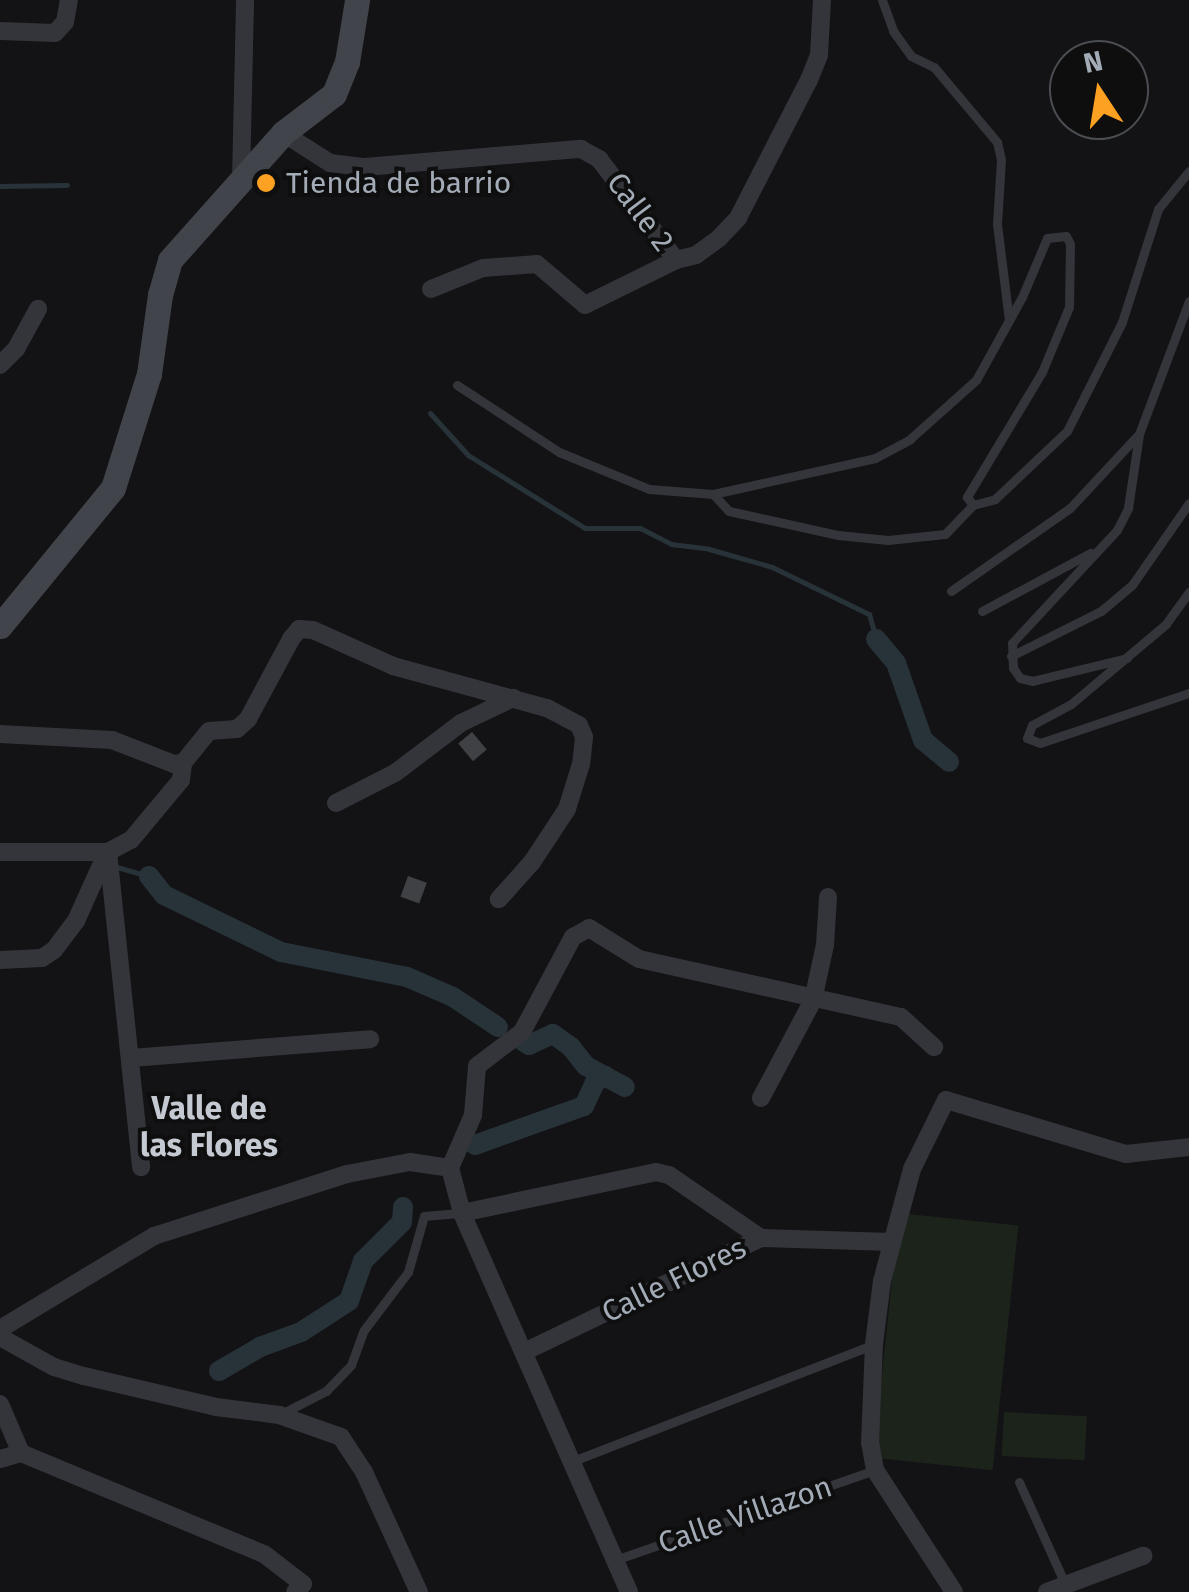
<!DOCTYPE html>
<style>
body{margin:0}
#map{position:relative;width:1189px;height:1592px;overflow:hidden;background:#131315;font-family:"Fira Sans",sans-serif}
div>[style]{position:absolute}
.green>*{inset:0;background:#1b231b;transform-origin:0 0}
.stream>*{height:5px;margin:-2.5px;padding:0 2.5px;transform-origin:2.5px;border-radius:2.5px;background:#283339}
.canal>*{height:20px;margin:-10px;padding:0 10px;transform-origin:10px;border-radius:10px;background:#283339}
.building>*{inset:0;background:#3f4145;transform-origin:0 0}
.lane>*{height:9px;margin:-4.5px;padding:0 4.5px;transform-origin:4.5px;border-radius:4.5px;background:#33353a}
.street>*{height:18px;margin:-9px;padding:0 9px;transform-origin:9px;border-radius:9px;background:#33353a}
.secondary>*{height:25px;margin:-12.5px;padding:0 12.5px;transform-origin:12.5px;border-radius:12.5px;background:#41444a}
.dots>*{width:28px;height:28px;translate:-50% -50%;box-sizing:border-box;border:5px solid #0e0e0f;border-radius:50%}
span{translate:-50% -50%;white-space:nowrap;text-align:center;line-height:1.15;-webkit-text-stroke:8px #0e0e0f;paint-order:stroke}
.poi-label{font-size:30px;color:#a3abb6}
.left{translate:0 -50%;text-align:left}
.street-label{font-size:30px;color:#a3abb6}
.neighbourhood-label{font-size:32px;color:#c5c9d2;font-weight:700}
.north{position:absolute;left:1049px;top:40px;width:100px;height:100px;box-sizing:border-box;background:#0e0e0f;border:2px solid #4a4d52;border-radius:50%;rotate:348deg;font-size:28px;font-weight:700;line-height:40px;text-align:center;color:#a3abb6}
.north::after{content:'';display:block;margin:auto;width:35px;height:45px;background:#fda122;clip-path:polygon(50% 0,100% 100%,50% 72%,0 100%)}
</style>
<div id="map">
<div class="green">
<div style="left:899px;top:1213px;width:120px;height:246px;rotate:6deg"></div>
<div style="left:1004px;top:1412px;width:83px;height:44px;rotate:3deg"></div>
</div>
<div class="stream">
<div style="left:0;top:186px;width:67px;rotate:-0.9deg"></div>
<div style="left:430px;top:413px;width:57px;rotate:47.9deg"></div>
<div style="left:468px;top:455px;width:138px;rotate:32deg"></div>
<div style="left:585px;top:528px;width:55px"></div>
<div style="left:640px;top:528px;width:35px;rotate:27deg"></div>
<div style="left:671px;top:544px;width:38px;rotate:7deg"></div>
<div style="left:709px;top:549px;width:66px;rotate:15.9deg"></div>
<div style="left:772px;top:567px;width:108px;rotate:25.9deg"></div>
<div style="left:869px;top:614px;width:26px;rotate:74deg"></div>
<div style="left:117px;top:867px;width:33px;rotate:16deg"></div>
</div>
<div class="canal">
<div style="left:876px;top:639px;width:31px;rotate:50deg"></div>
<div style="left:896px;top:663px;width:82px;rotate:70.7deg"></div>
<div style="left:923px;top:740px;width:34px;rotate:40deg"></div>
<div style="left:149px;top:876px;width:24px;rotate:52deg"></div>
<div style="left:164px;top:895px;width:130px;rotate:26deg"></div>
<div style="left:281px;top:952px;width:128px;rotate:11.2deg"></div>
<div style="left:407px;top:977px;width:50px;rotate:23.5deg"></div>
<div style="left:453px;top:997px;width:54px;rotate:33.7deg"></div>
<div style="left:524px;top:1042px;width:6px;rotate:31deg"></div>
<div style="left:529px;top:1045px;width:26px;rotate:-25deg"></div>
<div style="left:553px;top:1034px;width:22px;rotate:36deg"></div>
<div style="left:571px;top:1047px;width:24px;rotate:52deg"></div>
<div style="left:586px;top:1066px;width:44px;rotate:28.3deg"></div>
<div style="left:475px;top:1145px;width:116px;rotate:-19.7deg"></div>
<div style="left:584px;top:1106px;width:26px;rotate:-65deg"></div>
<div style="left:595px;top:1082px;width:12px;rotate:-31deg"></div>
<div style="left:219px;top:1371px;width:48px;rotate:-30.3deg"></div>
<div style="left:260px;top:1347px;width:44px;rotate:-20.1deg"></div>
<div style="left:301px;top:1332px;width:57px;rotate:-32.9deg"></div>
<div style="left:349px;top:1301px;width:42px;rotate:-70.7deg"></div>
<div style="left:363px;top:1261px;width:55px;rotate:-45deg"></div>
<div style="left:402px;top:1222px;width:15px;rotate:-86deg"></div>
</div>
<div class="building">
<div style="left:472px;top:732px;width:23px;height:18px;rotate:50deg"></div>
<div style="left:408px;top:876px;width:20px;height:22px;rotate:20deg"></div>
</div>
<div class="lane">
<div style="left:882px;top:0;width:33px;rotate:70deg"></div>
<div style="left:893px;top:31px;width:31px;rotate:54deg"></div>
<div style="left:911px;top:56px;width:25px;rotate:26deg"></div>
<div style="left:934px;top:67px;width:98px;rotate:50deg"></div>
<div style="left:997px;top:142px;width:18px;rotate:77deg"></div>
<div style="left:1001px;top:160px;width:64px;rotate:93.6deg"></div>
<div style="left:997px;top:224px;width:97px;rotate:82.9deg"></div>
<div style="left:457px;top:385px;width:122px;rotate:33.3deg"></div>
<div style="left:559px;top:452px;width:97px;rotate:22.3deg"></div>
<div style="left:649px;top:489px;width:64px;rotate:4.5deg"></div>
<div style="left:713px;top:494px;width:166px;rotate:-12.5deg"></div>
<div style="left:875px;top:458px;width:40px;rotate:-28deg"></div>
<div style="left:910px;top:439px;width:89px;rotate:-41.8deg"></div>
<div style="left:976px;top:380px;width:95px;rotate:-61deg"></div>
<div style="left:1022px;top:297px;width:64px;rotate:-67deg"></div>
<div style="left:1047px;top:238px;width:19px;rotate:-6deg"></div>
<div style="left:1066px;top:236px;width:9px;rotate:63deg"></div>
<div style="left:1070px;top:244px;width:63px;rotate:90.9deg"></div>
<div style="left:1069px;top:307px;width:70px;rotate:112.6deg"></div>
<div style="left:1042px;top:372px;width:146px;rotate:121deg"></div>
<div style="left:967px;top:497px;width:10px;rotate:53deg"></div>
<div style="left:713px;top:494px;width:23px;rotate:47deg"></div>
<div style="left:729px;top:511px;width:112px;rotate:12.4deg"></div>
<div style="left:838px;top:535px;width:50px;rotate:5.7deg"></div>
<div style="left:888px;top:540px;width:57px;rotate:-6deg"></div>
<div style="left:945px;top:534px;width:40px;rotate:-46deg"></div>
<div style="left:973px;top:505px;width:23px;rotate:-15deg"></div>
<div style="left:995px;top:499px;width:99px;rotate:-43.4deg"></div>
<div style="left:1067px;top:431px;width:122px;rotate:-63.2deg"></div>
<div style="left:1122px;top:322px;width:119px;rotate:-72.3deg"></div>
<div style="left:1158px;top:209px;width:49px;rotate:-50.8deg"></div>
<div style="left:951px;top:591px;width:145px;rotate:-34.9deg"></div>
<div style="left:1070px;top:508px;width:98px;rotate:-47.1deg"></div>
<div style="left:1189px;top:592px;width:39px;rotate:126deg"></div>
<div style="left:1166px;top:624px;width:124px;rotate:139.9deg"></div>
<div style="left:1071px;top:704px;width:44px;rotate:151.7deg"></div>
<div style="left:1032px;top:725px;width:14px;rotate:111deg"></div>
<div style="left:1027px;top:738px;width:14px;rotate:21deg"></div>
<div style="left:1040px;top:743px;width:157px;rotate:-18.6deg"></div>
<div style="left:982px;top:611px;width:123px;rotate:-28.2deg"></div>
<div style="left:1011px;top:656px;width:101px;rotate:-26.6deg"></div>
<div style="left:1101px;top:611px;width:40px;rotate:-40deg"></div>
<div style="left:1132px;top:585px;width:100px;rotate:-55.2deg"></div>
<div style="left:1127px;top:658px;width:97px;rotate:166.3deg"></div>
<div style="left:1033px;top:681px;width:13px;rotate:-167deg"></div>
<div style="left:1020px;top:678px;width:12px;rotate:-125deg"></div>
<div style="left:1013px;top:668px;width:25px;rotate:-92deg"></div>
<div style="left:1012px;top:643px;width:154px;rotate:-47.1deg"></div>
<div style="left:1117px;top:530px;width:25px;rotate:-63deg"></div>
<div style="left:1128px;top:508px;width:75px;rotate:-81.5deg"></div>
<div style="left:1139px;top:434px;width:142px;rotate:-69.4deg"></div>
<div style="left:281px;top:1414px;width:51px;rotate:-27.1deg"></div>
<div style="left:326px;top:1391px;width:36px;rotate:-46deg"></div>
<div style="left:351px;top:1365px;width:37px;rotate:-70deg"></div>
<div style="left:364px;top:1330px;width:73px;rotate:-52.8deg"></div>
<div style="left:408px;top:1272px;width:58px;rotate:-74.1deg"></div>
<div style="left:424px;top:1216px;width:38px;rotate:-5deg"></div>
<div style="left:573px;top:1461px;width:323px;rotate:-21.2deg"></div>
<div style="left:1019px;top:1482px;width:112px;rotate:65.7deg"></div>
<div style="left:615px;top:1560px;width:275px;rotate:-19.1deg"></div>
</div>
<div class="street">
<div style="left:0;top:31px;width:55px;rotate:2.1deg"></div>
<div style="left:55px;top:33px;width:15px;rotate:-48deg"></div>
<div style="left:65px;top:22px;width:22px;rotate:-80deg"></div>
<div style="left:283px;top:133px;width:56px;rotate:32.6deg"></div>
<div style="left:330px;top:163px;width:35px;rotate:7deg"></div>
<div style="left:365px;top:167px;width:217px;rotate:-4.8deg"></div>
<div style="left:581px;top:149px;width:21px;rotate:29deg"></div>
<div style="left:599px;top:159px;width:127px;rotate:52.7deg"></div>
<div style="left:241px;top:180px;width:180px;rotate:-88.7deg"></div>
<div style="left:431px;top:289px;width:56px;rotate:-22deg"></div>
<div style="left:483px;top:268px;width:54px;rotate:-4.2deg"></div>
<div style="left:537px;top:264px;width:63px;rotate:40.5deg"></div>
<div style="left:585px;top:305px;width:102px;rotate:-26.3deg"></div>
<div style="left:676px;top:260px;width:21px;rotate:-14deg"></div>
<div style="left:696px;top:255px;width:29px;rotate:-36deg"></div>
<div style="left:719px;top:238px;width:28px;rotate:-46deg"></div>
<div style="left:738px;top:218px;width:155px;rotate:-62.8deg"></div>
<div style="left:809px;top:80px;width:27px;rotate:-68deg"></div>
<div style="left:819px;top:55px;width:55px;rotate:-86.9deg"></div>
<div style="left:0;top:365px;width:23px;rotate:-45deg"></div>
<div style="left:16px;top:349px;width:46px;rotate:-61.2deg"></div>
<div style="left:0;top:734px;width:112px;rotate:3.1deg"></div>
<div style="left:112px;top:740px;width:66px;rotate:21.2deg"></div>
<div style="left:174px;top:764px;width:9px;rotate:-6deg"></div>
<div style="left:183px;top:763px;width:41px;rotate:-50.9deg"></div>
<div style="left:209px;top:731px;width:28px;rotate:-4deg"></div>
<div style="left:237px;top:729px;width:15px;rotate:-42deg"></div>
<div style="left:248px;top:719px;width:91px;rotate:-61.7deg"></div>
<div style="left:291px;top:639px;width:13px;rotate:-51deg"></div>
<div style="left:299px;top:629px;width:14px;rotate:4deg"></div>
<div style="left:313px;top:630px;width:88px;rotate:24.2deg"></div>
<div style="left:393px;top:666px;width:160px;rotate:15.3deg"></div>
<div style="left:547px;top:708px;width:36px;rotate:28deg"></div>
<div style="left:579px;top:725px;width:13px;rotate:67deg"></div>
<div style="left:584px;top:737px;width:27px;rotate:96deg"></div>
<div style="left:581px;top:764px;width:47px;rotate:107.3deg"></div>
<div style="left:567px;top:809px;width:64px;rotate:123.4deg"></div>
<div style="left:532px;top:862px;width:50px;rotate:131.7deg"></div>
<div style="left:336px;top:803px;width:66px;rotate:-27deg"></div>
<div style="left:395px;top:773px;width:83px;rotate:-37.1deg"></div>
<div style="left:461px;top:723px;width:58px;rotate:-25.7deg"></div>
<div style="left:0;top:852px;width:108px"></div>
<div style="left:108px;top:852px;width:26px;rotate:-28deg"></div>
<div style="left:131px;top:840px;width:78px;rotate:-50.2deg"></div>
<div style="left:181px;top:780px;width:17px;rotate:-83deg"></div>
<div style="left:108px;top:852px;width:317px;rotate:84deg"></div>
<div style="left:0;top:960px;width:42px;rotate:-2.7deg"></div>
<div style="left:42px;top:958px;width:14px;rotate:-34deg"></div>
<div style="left:54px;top:950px;width:36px;rotate:-53deg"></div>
<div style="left:76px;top:921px;width:76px;rotate:-65.8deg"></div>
<div style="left:131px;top:1058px;width:240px;rotate:-4.5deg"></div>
<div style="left:761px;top:1098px;width:111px;rotate:-62deg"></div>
<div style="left:813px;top:1000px;width:56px;rotate:-77.7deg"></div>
<div style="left:825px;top:945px;width:48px;rotate:-86.4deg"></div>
<div style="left:462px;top:1213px;width:198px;rotate:-11.9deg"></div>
<div style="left:656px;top:1172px;width:13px;rotate:13deg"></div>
<div style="left:669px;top:1175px;width:112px;rotate:34.4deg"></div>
<div style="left:0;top:1329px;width:180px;rotate:-31.1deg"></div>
<div style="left:154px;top:1236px;width:203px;rotate:-17.8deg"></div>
<div style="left:347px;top:1174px;width:64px;rotate:-10.8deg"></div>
<div style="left:410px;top:1162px;width:40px;rotate:8.5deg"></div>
<div style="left:0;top:1337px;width:62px;rotate:29.1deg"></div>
<div style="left:54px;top:1367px;width:31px;rotate:17deg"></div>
<div style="left:84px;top:1376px;width:136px;rotate:13.2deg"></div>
<div style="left:216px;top:1407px;width:64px;rotate:7.2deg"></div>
<div style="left:279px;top:1415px;width:66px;rotate:19.5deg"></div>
<div style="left:341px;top:1437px;width:42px;rotate:56.7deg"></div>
<div style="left:364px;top:1472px;width:132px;rotate:65.4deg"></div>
<div style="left:524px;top:1352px;width:263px;rotate:-25.7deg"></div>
<div style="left:761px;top:1238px;width:130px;rotate:1.8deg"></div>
<div style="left:0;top:1404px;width:53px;rotate:66.8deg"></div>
<div style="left:0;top:1459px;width:22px;rotate:-16deg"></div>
<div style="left:21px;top:1453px;width:263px;rotate:22.6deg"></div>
<div style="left:264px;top:1554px;width:49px;rotate:37.6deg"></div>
<div style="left:303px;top:1584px;width:11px;rotate:135deg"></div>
<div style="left:629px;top:1592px;width:414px;rotate:-113.8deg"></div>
<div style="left:462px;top:1213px;width:47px;rotate:-104.9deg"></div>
<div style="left:450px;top:1168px;width:58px;rotate:-66.5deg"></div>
<div style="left:473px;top:1115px;width:49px;rotate:-85.3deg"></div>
<div style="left:477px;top:1066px;width:56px;rotate:-37.1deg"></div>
<div style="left:522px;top:1032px;width:108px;rotate:-61.8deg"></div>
<div style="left:573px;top:937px;width:18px;rotate:-29deg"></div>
<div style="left:589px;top:928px;width:59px;rotate:31.8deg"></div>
<div style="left:639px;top:959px;width:268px;rotate:12.5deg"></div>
<div style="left:901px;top:1017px;width:45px;rotate:42.3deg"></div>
<div style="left:954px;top:1592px;width:145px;rotate:-122.9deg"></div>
<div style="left:875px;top:1470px;width:27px;rotate:-100deg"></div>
<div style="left:870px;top:1443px;width:99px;rotate:-87.7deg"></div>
<div style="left:874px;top:1344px;width:64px;rotate:-82.8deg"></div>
<div style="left:882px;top:1281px;width:116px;rotate:-75deg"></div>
<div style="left:912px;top:1169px;width:77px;rotate:-63.8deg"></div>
<div style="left:946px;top:1100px;width:188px;rotate:16.7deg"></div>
<div style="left:1126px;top:1154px;width:63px;rotate:-6.3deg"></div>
<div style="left:1047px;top:1592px;width:103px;rotate:-20.6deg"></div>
</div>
<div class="secondary">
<div style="left:0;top:626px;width:178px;rotate:-50.7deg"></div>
<div style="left:113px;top:488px;width:120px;rotate:-72.5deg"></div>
<div style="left:149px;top:374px;width:80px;rotate:-82.1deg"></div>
<div style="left:160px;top:295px;width:36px;rotate:-74deg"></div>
<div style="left:170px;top:260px;width:170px;rotate:-48.3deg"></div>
<div style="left:283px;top:133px;width:64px;rotate:-37.4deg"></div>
<div style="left:334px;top:94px;width:35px;rotate:-68deg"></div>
<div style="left:347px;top:62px;width:63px;rotate:-80.8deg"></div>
</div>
<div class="dots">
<div style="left:266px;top:183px;background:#fda122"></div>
</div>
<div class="poi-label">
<span class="left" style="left:286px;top:183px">Tienda de barrio</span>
</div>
<div class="street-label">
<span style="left:640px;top:212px;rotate:53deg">Calle 2</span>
<span style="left:674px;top:1280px;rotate:-26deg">Calle Flores</span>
<span style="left:745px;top:1515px;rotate:-19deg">Calle Villazon</span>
</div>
<div class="neighbourhood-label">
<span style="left:209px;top:1127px">Valle de<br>las Flores</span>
</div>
<div class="north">N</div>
</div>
